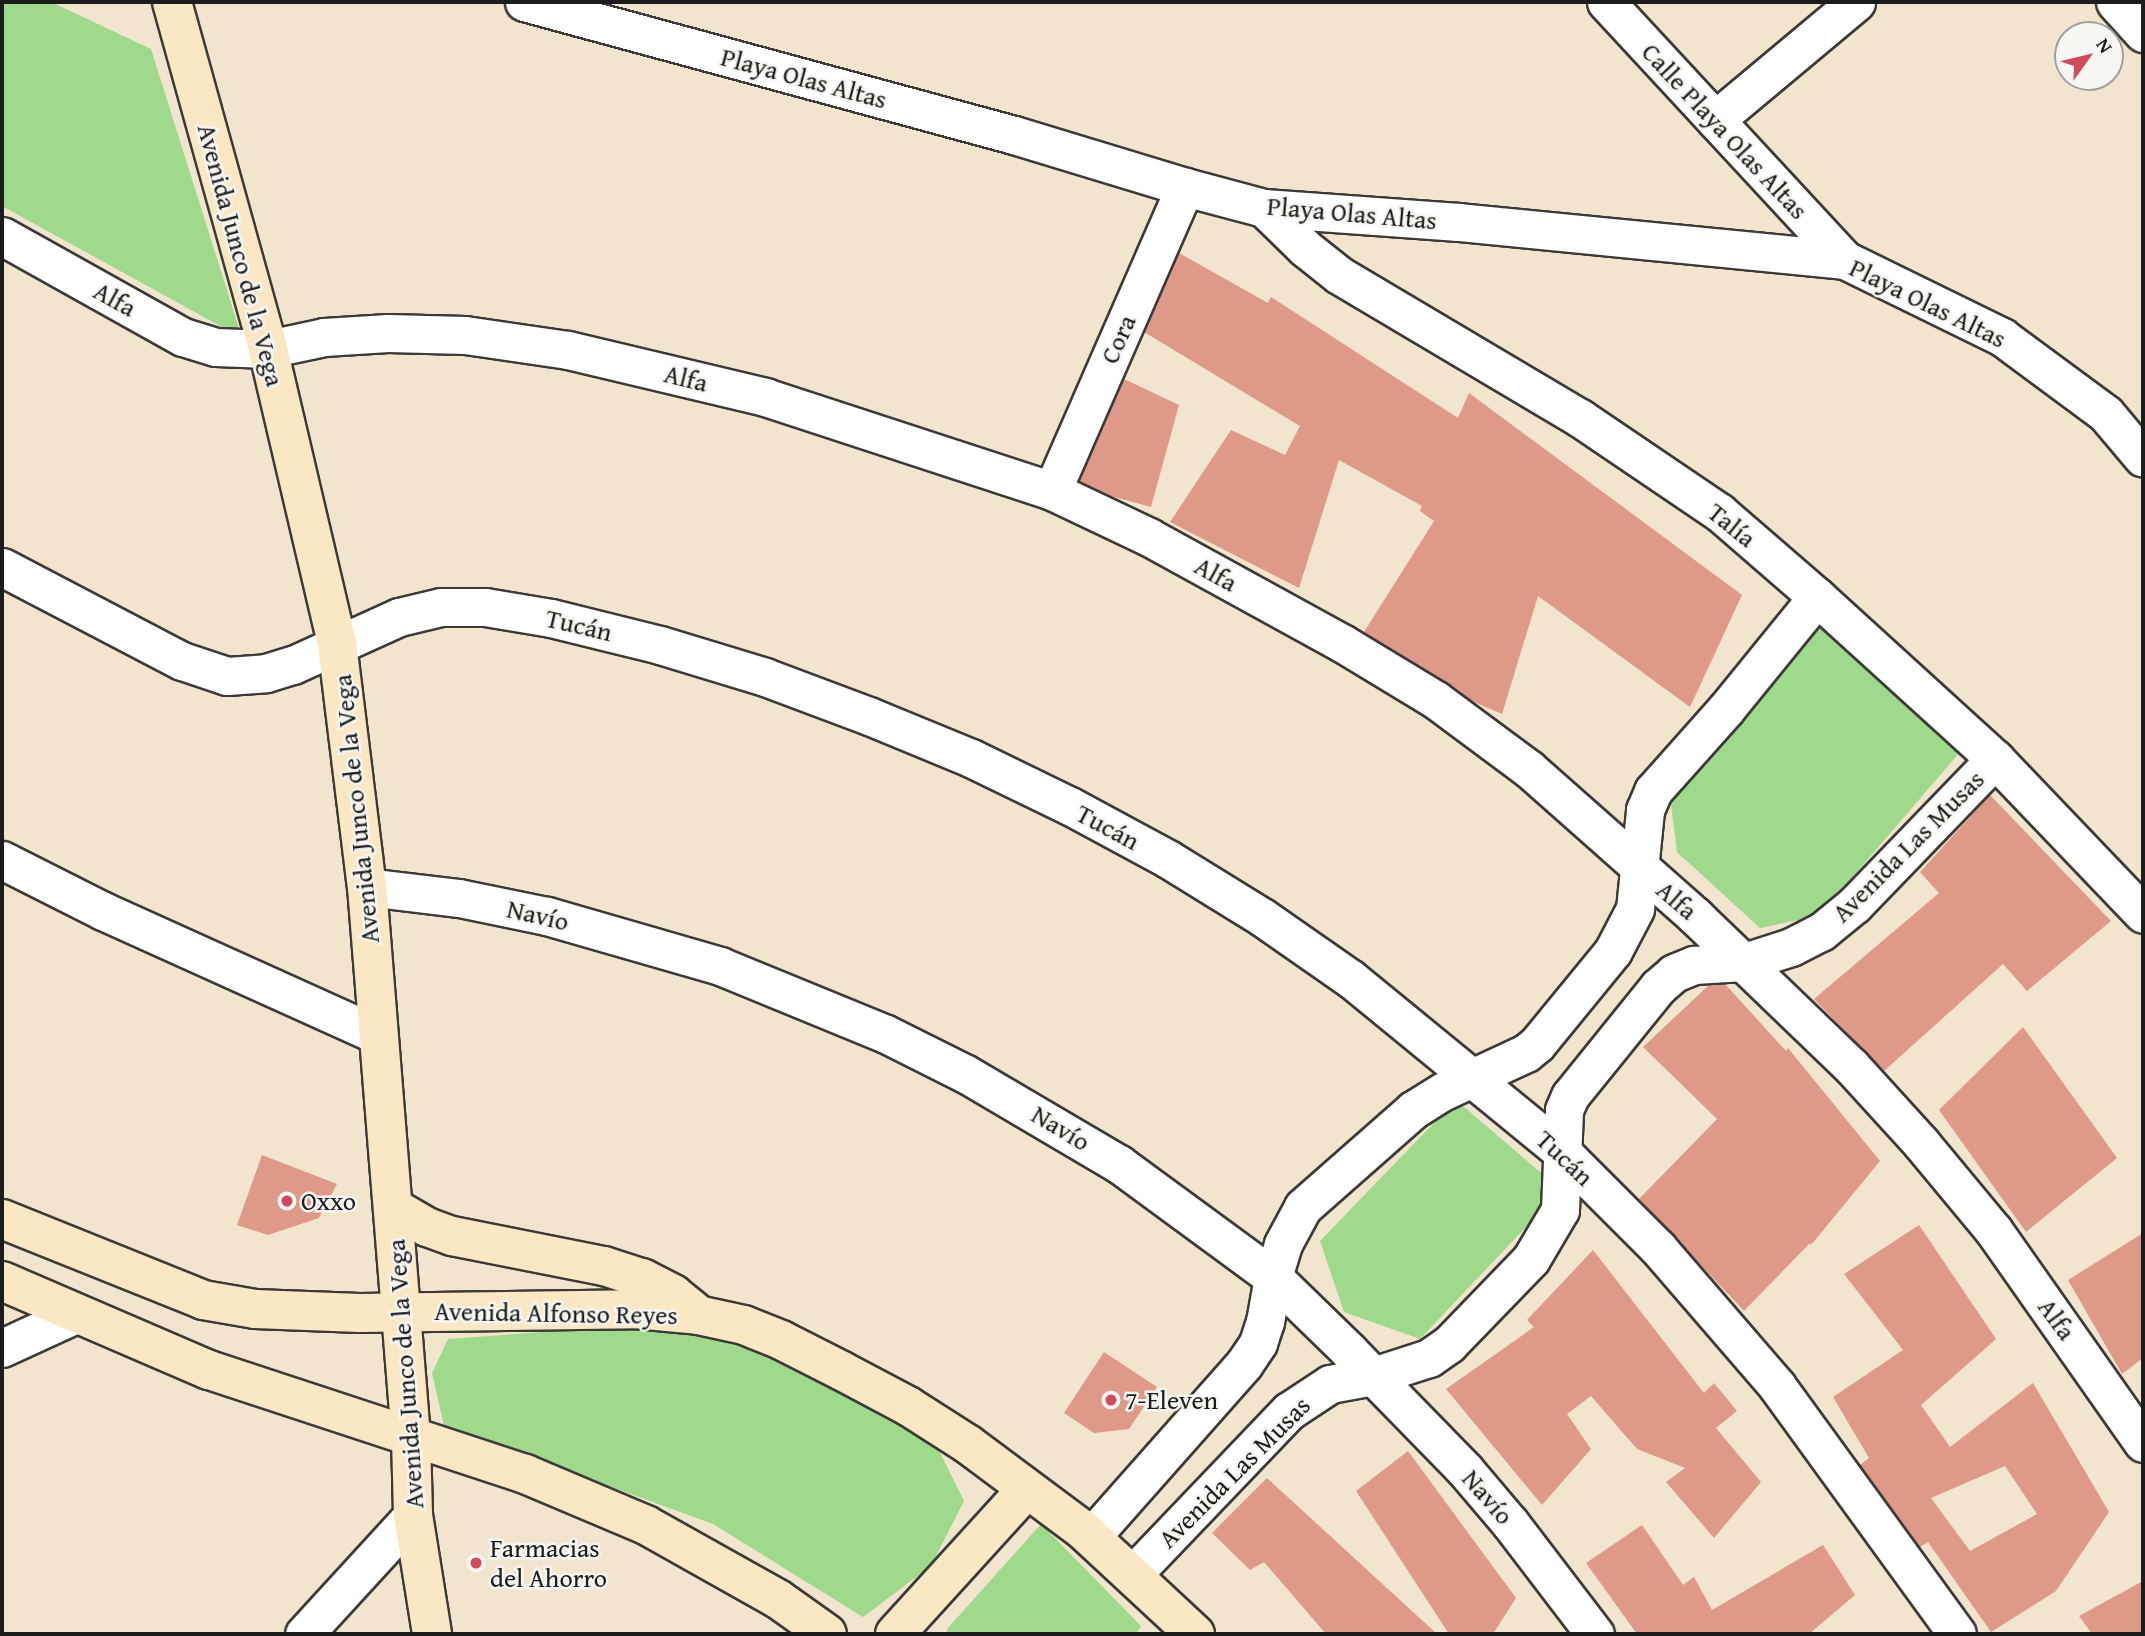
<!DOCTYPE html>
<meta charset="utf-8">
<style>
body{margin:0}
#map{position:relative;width:2145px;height:1636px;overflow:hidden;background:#f1e5cd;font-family:"Gentium Book Plus",serif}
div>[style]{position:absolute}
.green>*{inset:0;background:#9ed98c}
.building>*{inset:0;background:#df9989}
.roads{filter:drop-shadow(2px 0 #3c3a37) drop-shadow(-2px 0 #3c3a37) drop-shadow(0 2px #3c3a37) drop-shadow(0 -2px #3c3a37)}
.street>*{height:37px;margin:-18.5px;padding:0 18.5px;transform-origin:18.5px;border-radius:18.5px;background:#fff}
.secondary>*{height:38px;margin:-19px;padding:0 19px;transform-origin:19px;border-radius:19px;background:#fae7c3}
.dots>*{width:19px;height:19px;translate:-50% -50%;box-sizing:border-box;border:4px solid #f6f6f2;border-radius:50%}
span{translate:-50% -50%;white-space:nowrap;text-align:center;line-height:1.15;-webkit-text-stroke:5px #f6f6f2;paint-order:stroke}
.street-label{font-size:26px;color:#1c1c1c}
.poi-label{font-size:26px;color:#1c1c1c}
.left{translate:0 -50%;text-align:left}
.frame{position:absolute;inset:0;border:4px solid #1c1c1c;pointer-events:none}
.north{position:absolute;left:2054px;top:21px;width:70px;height:70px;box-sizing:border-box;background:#f6f6f2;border:2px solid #9f9f9c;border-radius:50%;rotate:56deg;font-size:19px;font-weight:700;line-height:28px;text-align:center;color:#1c1c1c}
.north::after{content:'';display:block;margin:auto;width:24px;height:32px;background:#d1495b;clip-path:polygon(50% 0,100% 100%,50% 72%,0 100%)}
</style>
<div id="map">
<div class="green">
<div style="clip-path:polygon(2px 2px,51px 2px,151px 49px,242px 338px,2px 206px)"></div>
<div style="clip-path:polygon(1822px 619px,1960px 752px,1819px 916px,1760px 928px,1677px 852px,1670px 796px)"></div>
<div style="clip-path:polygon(1456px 1100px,1561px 1190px,1420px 1339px,1344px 1312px,1320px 1241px)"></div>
<div style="clip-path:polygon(680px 1322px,924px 1420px,964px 1501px,931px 1566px,863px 1617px,713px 1524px,444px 1426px,432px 1373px,448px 1339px)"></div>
<div style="clip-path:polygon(1041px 1524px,1141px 1626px,1136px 1634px,947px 1634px,947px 1629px)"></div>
</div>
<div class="building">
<div style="clip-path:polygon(1179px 253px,1268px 303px,1271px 297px,1458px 418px,1469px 393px,1742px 595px,1690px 707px,1538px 596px,1502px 714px,1474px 702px,1364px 632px,1434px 521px,1420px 511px,1422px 506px,1339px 460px,1299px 588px,1170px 522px,1231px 430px,1285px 455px,1300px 426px,1144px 332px)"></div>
<div style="clip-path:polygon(1124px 379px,1179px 405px,1151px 507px,1111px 496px,1079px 481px)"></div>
<div style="clip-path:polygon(1990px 795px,2111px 921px,2027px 991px,2003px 964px,1884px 1071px,1814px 999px,1939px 893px,1920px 872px)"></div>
<div style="clip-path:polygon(1725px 984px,1786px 1051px,1788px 1048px,1880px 1161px,1811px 1245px,1810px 1243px,1744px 1311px,1639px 1199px,1717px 1119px,1643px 1047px,1709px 985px)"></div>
<div style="clip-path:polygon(2023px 1027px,2117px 1158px,2026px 1232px,1939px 1110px)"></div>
<div style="clip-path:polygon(262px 1155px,337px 1184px,319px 1218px,268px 1235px,237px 1225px)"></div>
<div style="clip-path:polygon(evenodd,1919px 1225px,1996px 1339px,1921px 1405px,1950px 1447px,2033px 1383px,2109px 1512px,2056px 1591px,1991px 1632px,1928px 1542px,1920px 1547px,1860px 1465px,1869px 1458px,1833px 1397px,1903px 1350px,1844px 1274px,1919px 1225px,2005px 1466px,2037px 1514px,1970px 1551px,1931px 1498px,2005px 1466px)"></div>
<div style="clip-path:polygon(2143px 1233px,2143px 1358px,2122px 1374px,2068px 1280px)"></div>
<div style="clip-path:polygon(1593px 1250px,1704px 1393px,1714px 1383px,1737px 1411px,1716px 1428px,1761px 1482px,1714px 1538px,1666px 1482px,1685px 1468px,1637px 1449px,1591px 1396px,1567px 1414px,1591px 1449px,1542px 1505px,1446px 1389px,1534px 1327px,1527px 1320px)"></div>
<div style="clip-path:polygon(1104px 1352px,1157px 1387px,1129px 1429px,1094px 1433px,1064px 1413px)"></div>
<div style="clip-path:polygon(1408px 1451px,1516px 1598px,1493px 1634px,1449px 1634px,1356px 1491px)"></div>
<div style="clip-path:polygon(1267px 1478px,1437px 1634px,1326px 1634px,1264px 1562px,1250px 1570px,1212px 1533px)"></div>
<div style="clip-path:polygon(1642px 1525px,1683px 1585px,1694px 1577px,1712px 1610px,1823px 1545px,1855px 1595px,1809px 1634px,1637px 1634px,1586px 1563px)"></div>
<div style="clip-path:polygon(2143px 1581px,2143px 1634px,2092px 1634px,2079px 1616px)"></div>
</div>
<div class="roads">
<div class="street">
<div style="left:524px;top:2px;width:508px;rotate:15.19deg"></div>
<div style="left:1014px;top:135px;width:179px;rotate:16.9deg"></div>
<div style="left:1185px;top:187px;width:82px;rotate:14.9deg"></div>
<div style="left:1264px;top:208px;width:195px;rotate:4.1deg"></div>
<div style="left:1458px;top:222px;width:389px;rotate:5.6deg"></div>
<div style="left:1845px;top:260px;width:175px;rotate:26.1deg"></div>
<div style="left:2002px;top:337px;width:129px;rotate:36.5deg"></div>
<div style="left:2106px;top:414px;width:57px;rotate:49.9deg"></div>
<div style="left:1606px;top:2px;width:352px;rotate:47.2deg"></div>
<div style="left:2115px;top:2px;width:42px;rotate:47.9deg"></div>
<div style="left:1715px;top:120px;width:184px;rotate:-39.9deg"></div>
<div style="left:1264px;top:208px;width:57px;rotate:44.3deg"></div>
<div style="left:1305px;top:248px;width:43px;rotate:38.5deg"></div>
<div style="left:1339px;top:275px;width:280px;rotate:30.7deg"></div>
<div style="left:1580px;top:418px;width:168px;rotate:34.1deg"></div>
<div style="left:1719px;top:512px;width:130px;rotate:40.9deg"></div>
<div style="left:1817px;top:597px;width:241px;rotate:42.3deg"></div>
<div style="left:1995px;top:759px;width:214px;rotate:46.3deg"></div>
<div style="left:2px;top:236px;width:207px;rotate:29.2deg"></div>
<div style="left:183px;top:337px;width:34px;rotate:17deg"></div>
<div style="left:216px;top:347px;width:52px;rotate:2.2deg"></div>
<div style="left:268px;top:349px;width:57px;rotate:-12.1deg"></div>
<div style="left:324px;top:337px;width:64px;rotate:-3.6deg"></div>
<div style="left:388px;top:333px;width:77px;rotate:1.5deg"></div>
<div style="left:465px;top:335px;width:104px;rotate:8.3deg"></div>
<div style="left:568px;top:350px;width:203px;rotate:13.4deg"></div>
<div style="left:765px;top:397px;width:302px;rotate:18.1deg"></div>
<div style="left:1052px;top:491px;width:107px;rotate:25.4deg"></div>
<div style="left:1149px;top:537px;width:220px;rotate:28.8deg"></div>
<div style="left:1342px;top:643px;width:110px;rotate:31.2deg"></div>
<div style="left:1436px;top:700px;width:116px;rotate:36.6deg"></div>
<div style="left:1529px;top:769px;width:222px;rotate:41.5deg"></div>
<div style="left:1695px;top:916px;width:216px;rotate:43.9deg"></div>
<div style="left:1851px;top:1066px;width:104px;rotate:47.7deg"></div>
<div style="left:1921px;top:1143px;width:114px;rotate:50.3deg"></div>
<div style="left:1994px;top:1231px;width:259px;rotate:54.9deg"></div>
<div style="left:1052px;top:491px;width:332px;rotate:-66.4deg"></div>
<div style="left:2px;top:567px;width:203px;rotate:27.6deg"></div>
<div style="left:182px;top:661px;width:47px;rotate:18.4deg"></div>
<div style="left:227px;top:676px;width:39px;rotate:-4deg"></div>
<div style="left:266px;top:673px;width:28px;rotate:-17deg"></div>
<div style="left:293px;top:665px;width:116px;rotate:-24.4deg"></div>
<div style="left:399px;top:617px;width:43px;rotate:-13.4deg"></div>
<div style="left:441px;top:607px;width:44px"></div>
<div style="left:485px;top:607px;width:67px;rotate:9.5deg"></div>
<div style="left:551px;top:618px;width:112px;rotate:13.9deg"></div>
<div style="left:660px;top:645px;width:110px;rotate:16.9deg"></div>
<div style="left:765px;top:677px;width:111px;rotate:20.6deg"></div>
<div style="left:869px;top:716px;width:110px;rotate:22.4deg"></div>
<div style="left:971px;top:758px;width:110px;rotate:25.9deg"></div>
<div style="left:1070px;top:806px;width:111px;rotate:28.4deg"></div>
<div style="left:1168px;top:859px;width:110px;rotate:31.7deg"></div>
<div style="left:1262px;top:917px;width:108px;rotate:34.9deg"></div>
<div style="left:1351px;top:979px;width:273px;rotate:39.3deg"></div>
<div style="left:1562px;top:1152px;width:136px;rotate:45deg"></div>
<div style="left:1658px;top:1248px;width:182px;rotate:49.2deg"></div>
<div style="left:1777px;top:1386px;width:306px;rotate:54deg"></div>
<div style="left:2px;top:860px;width:113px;rotate:26.8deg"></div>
<div style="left:103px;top:911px;width:302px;rotate:24.3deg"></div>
<div style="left:367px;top:887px;width:93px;rotate:6.8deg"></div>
<div style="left:459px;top:898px;width:90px;rotate:11.6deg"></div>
<div style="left:547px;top:916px;width:180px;rotate:16.1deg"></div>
<div style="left:720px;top:966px;width:179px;rotate:22.3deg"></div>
<div style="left:886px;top:1034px;width:89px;rotate:26.6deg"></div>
<div style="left:966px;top:1074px;width:178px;rotate:30.5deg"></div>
<div style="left:1119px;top:1164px;width:191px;rotate:36.3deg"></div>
<div style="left:1273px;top:1277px;width:105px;rotate:44.2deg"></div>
<div style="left:1348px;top:1350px;width:168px;rotate:45.7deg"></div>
<div style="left:1465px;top:1470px;width:70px;rotate:49.7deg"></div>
<div style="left:1510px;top:1523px;width:140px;rotate:52.6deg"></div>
<div style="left:2px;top:1348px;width:81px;rotate:-24.7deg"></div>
<div style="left:1091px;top:1537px;width:231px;rotate:-48.5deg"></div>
<div style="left:1244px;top:1364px;width:25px;rotate:-56deg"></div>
<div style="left:1258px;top:1343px;width:22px;rotate:-72deg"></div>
<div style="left:1265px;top:1322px;width:46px;rotate:-79.9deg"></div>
<div style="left:1273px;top:1277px;width:34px;rotate:-73deg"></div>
<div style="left:1283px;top:1244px;width:42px;rotate:-61.6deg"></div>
<div style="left:1303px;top:1207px;width:147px;rotate:-41.4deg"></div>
<div style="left:1413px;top:1110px;width:36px;rotate:-32deg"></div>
<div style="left:1444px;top:1091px;width:90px;rotate:-24.9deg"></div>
<div style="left:1526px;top:1053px;width:14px;rotate:-39deg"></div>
<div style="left:1537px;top:1044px;width:120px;rotate:-50.7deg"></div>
<div style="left:1613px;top:951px;width:47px;rotate:-62.4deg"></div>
<div style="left:1635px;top:909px;width:100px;rotate:-84.2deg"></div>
<div style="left:1645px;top:810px;width:21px;rotate:-67deg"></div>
<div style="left:1653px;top:791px;width:110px;rotate:-48.3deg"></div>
<div style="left:1726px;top:709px;width:144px;rotate:-50.9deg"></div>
<div style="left:1133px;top:1574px;width:226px;rotate:-46.3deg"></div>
<div style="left:1289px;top:1411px;width:49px;rotate:-33.4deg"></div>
<div style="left:1330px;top:1384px;width:44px;rotate:-10.5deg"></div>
<div style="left:1373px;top:1376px;width:59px;rotate:-17.8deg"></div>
<div style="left:1429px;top:1358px;width:24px;rotate:-35deg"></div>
<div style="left:1449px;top:1344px;width:118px;rotate:-46deg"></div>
<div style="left:1531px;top:1259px;width:57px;rotate:-59.4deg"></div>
<div style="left:1560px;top:1210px;width:100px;rotate:-87.7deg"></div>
<div style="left:1564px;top:1110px;width:15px;rotate:-67deg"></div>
<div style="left:1570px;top:1096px;width:140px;rotate:-51.1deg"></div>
<div style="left:1658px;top:987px;width:21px;rotate:-41deg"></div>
<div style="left:1674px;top:973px;width:22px;rotate:-22deg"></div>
<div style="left:1694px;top:965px;width:50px;rotate:-3.4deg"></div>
<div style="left:1744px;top:962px;width:49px;rotate:-17.7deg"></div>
<div style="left:1791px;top:947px;width:34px;rotate:-27deg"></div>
<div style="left:1821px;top:932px;width:43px;rotate:-39.3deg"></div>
<div style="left:1854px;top:905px;width:203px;rotate:-46deg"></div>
<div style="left:304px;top:1634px;width:161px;rotate:-47.5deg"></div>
</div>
<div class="secondary">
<div style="left:172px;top:2px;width:360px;rotate:74.5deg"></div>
<div style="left:268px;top:349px;width:303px;rotate:76.8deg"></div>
<div style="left:337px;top:644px;width:245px;rotate:83deg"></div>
<div style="left:367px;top:887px;width:553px;rotate:85.43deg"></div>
<div style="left:411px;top:1438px;width:77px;rotate:88.5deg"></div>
<div style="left:413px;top:1515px;width:121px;rotate:80.9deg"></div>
<div style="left:394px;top:1208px;width:38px;rotate:30deg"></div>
<div style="left:427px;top:1227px;width:27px;rotate:20deg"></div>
<div style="left:452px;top:1236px;width:155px;rotate:11.2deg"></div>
<div style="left:604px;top:1266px;width:40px;rotate:18deg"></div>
<div style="left:642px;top:1278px;width:35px;rotate:27deg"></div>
<div style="left:673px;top:1294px;width:27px;rotate:39deg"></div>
<div style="left:2px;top:1219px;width:217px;rotate:21.9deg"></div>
<div style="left:203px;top:1300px;width:53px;rotate:9.8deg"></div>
<div style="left:255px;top:1309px;width:105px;rotate:2.2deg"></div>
<div style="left:360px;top:1313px;width:275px;rotate:-0.8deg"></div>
<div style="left:635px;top:1309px;width:63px;rotate:5.4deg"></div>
<div style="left:698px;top:1315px;width:47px;rotate:12.3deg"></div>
<div style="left:744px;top:1325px;width:40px;rotate:22deg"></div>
<div style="left:781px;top:1340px;width:68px;rotate:26.9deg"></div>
<div style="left:842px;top:1371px;width:75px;rotate:27.9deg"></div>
<div style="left:908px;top:1406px;width:72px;rotate:32.6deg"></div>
<div style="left:969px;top:1445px;width:142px;rotate:36.7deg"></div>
<div style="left:1083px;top:1530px;width:153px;rotate:42.9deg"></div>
<div style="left:2px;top:1281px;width:225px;rotate:23.3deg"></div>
<div style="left:209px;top:1370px;width:333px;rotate:18.2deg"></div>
<div style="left:525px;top:1474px;width:131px;rotate:22.9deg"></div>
<div style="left:646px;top:1525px;width:151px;rotate:29.3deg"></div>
<div style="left:778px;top:1599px;width:60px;rotate:35.5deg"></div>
<div style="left:895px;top:1634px;width:196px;rotate:-47.7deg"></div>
</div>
</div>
<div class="dots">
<div style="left:287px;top:1201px;background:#d1495b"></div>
<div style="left:1111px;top:1400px;background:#d1495b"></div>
<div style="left:476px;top:1563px;background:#d1495b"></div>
</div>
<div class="street-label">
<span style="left:804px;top:78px;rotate:15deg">Playa Olas Altas</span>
<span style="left:1725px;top:131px;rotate:47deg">Calle Playa Olas Altas</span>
<span style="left:1352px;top:213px;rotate:5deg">Playa Olas Altas</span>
<span style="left:241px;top:255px;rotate:75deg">Avenida Junco de la Vega</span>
<span style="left:115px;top:299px;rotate:29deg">Alfa</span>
<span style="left:1928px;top:303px;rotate:26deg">Playa Olas Altas</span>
<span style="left:1118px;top:339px;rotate:-66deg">Cora</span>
<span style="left:686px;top:378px;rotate:14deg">Alfa</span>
<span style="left:1732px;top:525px;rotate:39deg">Talía</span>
<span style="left:1216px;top:574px;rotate:29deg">Alfa</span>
<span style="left:579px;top:625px;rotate:13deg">Tucán</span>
<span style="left:356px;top:809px;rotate:-96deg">Avenida Junco de la Vega</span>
<span style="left:1108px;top:827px;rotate:28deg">Tucán</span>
<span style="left:1908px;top:846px;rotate:-45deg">Avenida Las Musas</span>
<span style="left:1677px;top:900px;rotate:41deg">Alfa</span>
<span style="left:538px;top:915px;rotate:13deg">Navío</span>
<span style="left:1061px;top:1128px;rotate:31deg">Navío</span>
<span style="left:1565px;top:1158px;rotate:43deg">Tucán</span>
<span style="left:556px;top:1313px;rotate:1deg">Avenida Alfonso Reyes</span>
<span style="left:2057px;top:1319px;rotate:54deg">Alfa</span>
<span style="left:405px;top:1374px;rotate:-94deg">Avenida Junco de la Vega</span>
<span style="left:1234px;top:1472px;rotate:-45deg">Avenida Las Musas</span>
<span style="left:1488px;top:1497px;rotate:49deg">Navío</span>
</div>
<div class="poi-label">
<span class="left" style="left:301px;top:1201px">Oxxo</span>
<span class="left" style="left:1125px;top:1400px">7-Eleven</span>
<span class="left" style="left:490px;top:1563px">Farmacias<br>del Ahorro</span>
</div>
<div class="frame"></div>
<div class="north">N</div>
</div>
